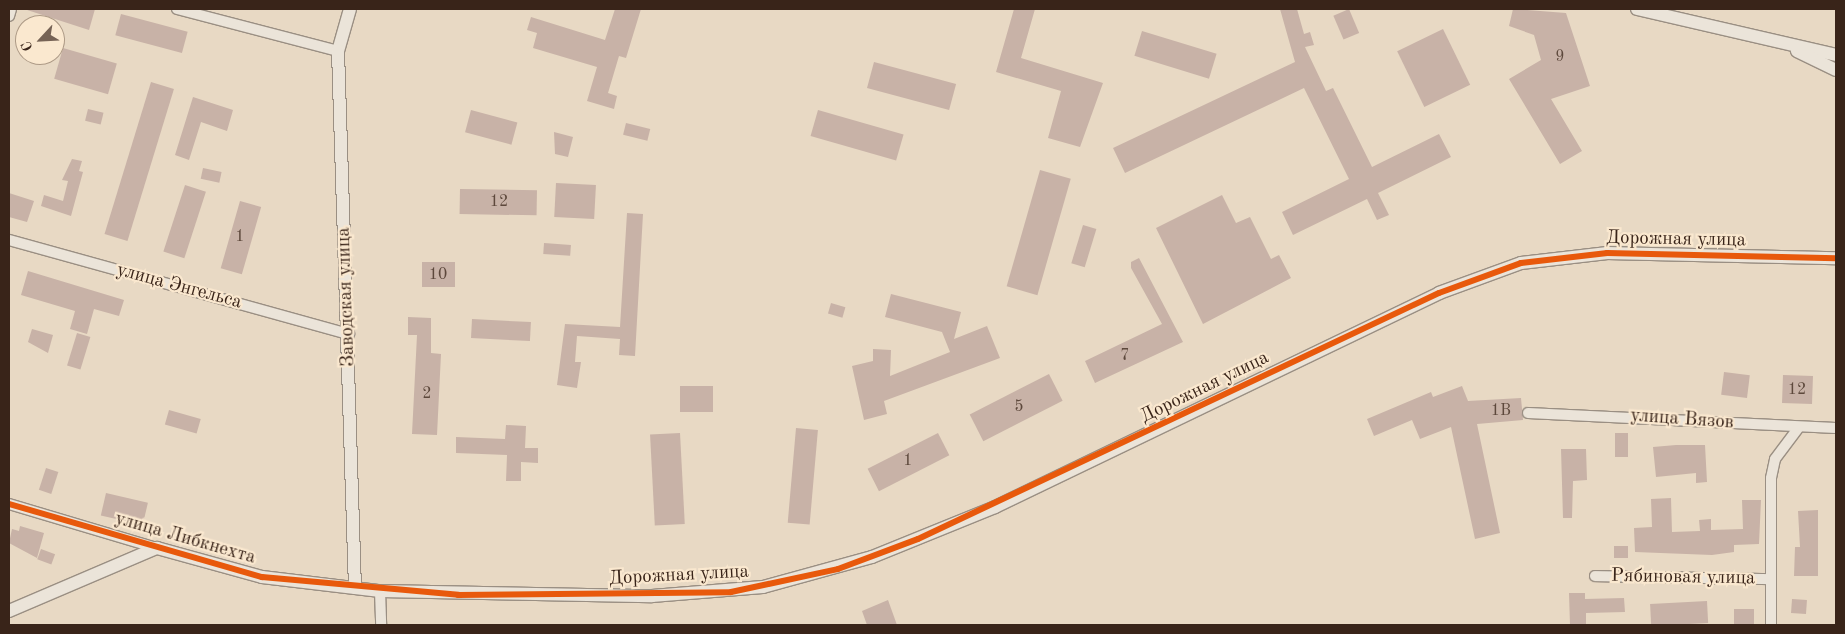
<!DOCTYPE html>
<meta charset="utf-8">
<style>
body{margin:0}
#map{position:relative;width:1845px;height:634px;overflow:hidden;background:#e8d9c4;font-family:"Old Standard TT",serif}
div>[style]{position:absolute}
.building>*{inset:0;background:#c8b2a7;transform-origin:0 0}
.roads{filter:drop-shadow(1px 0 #9a8f83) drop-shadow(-1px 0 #9a8f83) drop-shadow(0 1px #9a8f83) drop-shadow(0 -1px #9a8f83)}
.minor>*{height:10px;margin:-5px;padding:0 5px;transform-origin:5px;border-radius:5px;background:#ebe4d9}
.tertiary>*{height:12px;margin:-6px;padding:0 6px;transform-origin:6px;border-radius:6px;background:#ebe4d9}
.cycleway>*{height:6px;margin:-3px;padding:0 3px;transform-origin:3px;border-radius:3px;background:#e8590c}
span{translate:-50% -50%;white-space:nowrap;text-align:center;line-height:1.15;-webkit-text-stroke:4.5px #fae8cf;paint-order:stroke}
.number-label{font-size:16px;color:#5d483c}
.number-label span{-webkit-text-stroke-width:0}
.street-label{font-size:19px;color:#392419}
.frame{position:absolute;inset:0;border:10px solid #392419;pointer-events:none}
.north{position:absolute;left:15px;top:15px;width:50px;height:50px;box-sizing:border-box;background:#fae8cf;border:1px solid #ad9a86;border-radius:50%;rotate:245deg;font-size:14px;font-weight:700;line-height:20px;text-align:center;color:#392419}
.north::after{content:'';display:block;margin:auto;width:18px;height:22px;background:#766355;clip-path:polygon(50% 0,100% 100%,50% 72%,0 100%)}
</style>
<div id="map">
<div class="building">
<div style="clip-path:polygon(24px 9px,95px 9px,89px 30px)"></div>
<div style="clip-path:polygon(615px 9px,641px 9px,626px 58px,619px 56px,608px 93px,617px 96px,614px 109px,587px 101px,597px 67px,533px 48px,537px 33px,527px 30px,531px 17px,605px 40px)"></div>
<div style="clip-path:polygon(1014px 9px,1035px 9px,1021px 58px,1103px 83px,1080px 147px,1048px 138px,1061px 91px,996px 72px)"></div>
<div style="clip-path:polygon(1280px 9px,1297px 9px,1304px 34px,1310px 32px,1314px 45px,1305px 47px,1326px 91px,1333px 88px,1372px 167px,1439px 134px,1451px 157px,1378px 193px,1389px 215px,1377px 220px,1367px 199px,1293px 235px,1282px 212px,1349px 179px,1304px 88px,1125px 173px,1113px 148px,1295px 62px)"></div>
<div style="left:1349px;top:9px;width:26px;height:17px;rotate:67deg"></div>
<div style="clip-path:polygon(1513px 9px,1566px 13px,1590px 86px,1551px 99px,1582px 151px,1560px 164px,1509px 79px,1541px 60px,1534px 35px,1509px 26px)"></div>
<div style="left:121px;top:14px;width:69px;height:22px;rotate:15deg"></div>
<div style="left:1443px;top:29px;width:62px;height:51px;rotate:64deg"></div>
<div style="left:1142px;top:31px;width:78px;height:26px;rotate:17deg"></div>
<div style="left:63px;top:48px;width:56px;height:32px;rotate:16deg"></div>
<div style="left:874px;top:62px;width:85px;height:27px;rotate:15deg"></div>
<div style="left:151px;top:82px;width:24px;height:159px;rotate:17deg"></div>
<div style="clip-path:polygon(193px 97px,233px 110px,227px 131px,201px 122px,189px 160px,175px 155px)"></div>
<div style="left:88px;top:109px;width:16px;height:12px;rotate:14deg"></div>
<div style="left:471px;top:110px;width:48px;height:23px;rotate:15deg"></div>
<div style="left:818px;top:110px;width:89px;height:27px;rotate:16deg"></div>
<div style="left:626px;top:123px;width:25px;height:12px;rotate:14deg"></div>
<div style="clip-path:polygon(554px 132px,573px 137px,568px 157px,555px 154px)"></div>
<div style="clip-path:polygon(72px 159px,82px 161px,79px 171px,83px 172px,71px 216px,41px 206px,44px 195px,63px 201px,68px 181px,62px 180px)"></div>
<div style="left:203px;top:168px;width:19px;height:11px;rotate:12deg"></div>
<div style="left:1040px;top:170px;width:32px;height:121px;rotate:16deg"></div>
<div style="left:556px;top:183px;width:40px;height:34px;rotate:3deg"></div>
<div style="left:185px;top:185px;width:22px;height:70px;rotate:18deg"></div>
<div style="left:460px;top:189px;width:77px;height:25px;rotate:1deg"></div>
<div style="clip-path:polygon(9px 193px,34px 201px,27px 222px,9px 217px)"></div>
<div style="clip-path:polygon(1222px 195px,1236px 223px,1250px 217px,1271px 259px,1279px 255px,1291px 278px,1203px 324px,1156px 228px)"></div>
<div style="left:240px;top:201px;width:22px;height:70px;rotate:16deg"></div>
<div style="clip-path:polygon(627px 213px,643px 214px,635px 356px,619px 355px,620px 339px,577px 336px,575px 362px,581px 362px,577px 388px,557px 385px,565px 324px,620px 327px)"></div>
<div style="left:1083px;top:225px;width:14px;height:40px;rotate:17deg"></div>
<div style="left:544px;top:243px;width:27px;height:11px;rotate:4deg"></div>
<div style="clip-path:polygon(1139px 258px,1183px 342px,1095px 383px,1085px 361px,1162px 324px,1131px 268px,1131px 262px)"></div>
<div style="left:422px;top:262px;width:33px;height:25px"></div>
<div style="clip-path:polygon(28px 271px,124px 300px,119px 316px,94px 309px,87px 334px,70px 329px,75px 311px,21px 295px)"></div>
<div style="clip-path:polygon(891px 294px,961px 312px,954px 339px,987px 326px,1000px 358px,884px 401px,887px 414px,864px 420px,852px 366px,873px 361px,873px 349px,891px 350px,890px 376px,950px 352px,942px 332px,885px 317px)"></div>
<div style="left:831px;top:303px;width:15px;height:11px;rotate:16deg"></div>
<div style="clip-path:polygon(408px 317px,431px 318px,431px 353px,441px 354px,437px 435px,412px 434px,417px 335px,408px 335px)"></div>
<div style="left:472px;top:319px;width:59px;height:19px;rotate:3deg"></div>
<div style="clip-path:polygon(32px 329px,53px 335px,48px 353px,28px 342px)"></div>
<div style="left:77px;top:333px;width:14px;height:34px;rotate:17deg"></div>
<div style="left:1724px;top:372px;width:26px;height:23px;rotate:7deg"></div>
<div style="left:1049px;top:374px;width:30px;height:89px;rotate:63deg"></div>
<div style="left:1783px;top:375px;width:30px;height:28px;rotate:2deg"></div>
<div style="left:680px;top:386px;width:33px;height:26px"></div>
<div style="clip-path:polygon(1462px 386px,1468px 401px,1521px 398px,1523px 420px,1477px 424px,1500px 533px,1475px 539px,1451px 427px,1420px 439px,1412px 420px,1374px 436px,1367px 419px,1431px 392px,1433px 397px)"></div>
<div style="left:169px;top:410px;width:33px;height:15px;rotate:16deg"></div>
<div style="clip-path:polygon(506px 425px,526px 426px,525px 448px,538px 448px,538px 463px,521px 462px,521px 481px,506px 481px,507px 455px,456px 453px,456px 437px,505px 439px)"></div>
<div style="left:796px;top:428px;width:22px;height:95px;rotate:5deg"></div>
<div style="left:680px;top:433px;width:91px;height:30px;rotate:87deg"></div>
<div style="left:938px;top:433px;width:25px;height:79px;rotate:63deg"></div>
<div style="left:1615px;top:433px;width:13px;height:24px"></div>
<div style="clip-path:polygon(1676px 445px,1705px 445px,1707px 482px,1696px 483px,1696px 473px,1656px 477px,1653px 447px)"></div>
<div style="clip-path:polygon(1561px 449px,1586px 449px,1587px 480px,1573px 481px,1572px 518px,1563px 518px)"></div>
<div style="left:46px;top:468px;width:13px;height:23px;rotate:18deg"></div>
<div style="left:106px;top:493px;width:43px;height:23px;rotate:13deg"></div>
<div style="clip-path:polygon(1671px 498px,1672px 532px,1700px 531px,1699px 520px,1711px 519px,1711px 530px,1743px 529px,1742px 500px,1761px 500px,1759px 544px,1734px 545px,1734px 552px,1712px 555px,1635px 552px,1634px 528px,1652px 527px,1651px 499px)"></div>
<div style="clip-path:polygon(1818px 510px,1818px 576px,1794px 576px,1795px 547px,1800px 547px,1798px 511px)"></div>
<div style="clip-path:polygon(20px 526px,44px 533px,37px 558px,9px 543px,12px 529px,19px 531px)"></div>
<div style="left:1628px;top:546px;width:12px;height:14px;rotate:90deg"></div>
<div style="left:41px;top:549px;width:15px;height:11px;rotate:20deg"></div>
<div style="clip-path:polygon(1569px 593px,1585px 593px,1585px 599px,1624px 598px,1625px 612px,1586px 613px,1586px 625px,1570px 625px)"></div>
<div style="left:1792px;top:599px;width:15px;height:14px;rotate:4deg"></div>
<div style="clip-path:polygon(888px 600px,897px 625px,867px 625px,862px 611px)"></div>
<div style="left:1707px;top:601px;width:22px;height:57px;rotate:87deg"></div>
<div style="left:1734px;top:609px;width:20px;height:16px"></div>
</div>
<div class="roads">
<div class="minor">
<div style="left:177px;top:9px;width:166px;rotate:14.6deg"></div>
<div style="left:9px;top:16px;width:7px;rotate:-74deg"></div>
<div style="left:9px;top:240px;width:353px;rotate:15.5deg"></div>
<div style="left:1528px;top:413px;width:308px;rotate:2.8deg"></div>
<div style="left:9px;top:504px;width:154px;rotate:16.6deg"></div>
<div style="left:1595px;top:576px;width:176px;rotate:1deg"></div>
<div style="left:380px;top:591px;width:34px;rotate:88deg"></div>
<div style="left:1771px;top:625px;width:147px;rotate:-90deg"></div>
<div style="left:1771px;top:478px;width:19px;rotate:-78deg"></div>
<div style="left:1775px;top:459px;width:40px;rotate:-53deg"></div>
</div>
<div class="tertiary">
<div style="left:350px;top:9px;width:44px;rotate:105.9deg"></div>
<div style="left:338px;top:51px;width:537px;rotate:88.19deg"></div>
<div style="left:1637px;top:9px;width:204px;rotate:13deg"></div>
<div style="left:1797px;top:51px;width:43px;rotate:26deg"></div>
<div style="left:9px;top:611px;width:161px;rotate:-23.1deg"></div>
<div style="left:157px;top:548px;width:109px;rotate:15.4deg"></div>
<div style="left:262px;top:577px;width:119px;rotate:6.8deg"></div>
<div style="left:380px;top:591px;width:272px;rotate:1.1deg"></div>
<div style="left:652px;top:596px;width:111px;rotate:-4.6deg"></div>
<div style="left:763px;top:587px;width:113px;rotate:-15.4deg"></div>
<div style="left:872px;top:557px;width:133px;rotate:-22.1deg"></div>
<div style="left:995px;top:507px;width:493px;rotate:-25.7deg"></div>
<div style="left:1439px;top:293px;width:87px;rotate:-20.1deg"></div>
<div style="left:1521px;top:263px;width:87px;rotate:-6.6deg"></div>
<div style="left:1607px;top:253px;width:229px;rotate:1.3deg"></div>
</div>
</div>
<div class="cycleway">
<div style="left:9px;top:504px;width:263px;rotate:16.1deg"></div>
<div style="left:262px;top:577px;width:197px;rotate:5.2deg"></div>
<div style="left:458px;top:595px;width:273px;rotate:-0.6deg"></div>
<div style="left:731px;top:592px;width:109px;rotate:-12.1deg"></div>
<div style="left:838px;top:569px;width:85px;rotate:-20.6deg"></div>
<div style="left:918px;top:539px;width:576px;rotate:-25.28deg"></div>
<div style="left:1439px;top:293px;width:87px;rotate:-20.1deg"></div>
<div style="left:1521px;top:263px;width:87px;rotate:-6.6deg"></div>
<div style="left:1607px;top:253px;width:229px;rotate:1.3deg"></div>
</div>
<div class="number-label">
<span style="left:1560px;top:57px">9</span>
<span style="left:499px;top:202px">12</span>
<span style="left:240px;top:237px">1</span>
<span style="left:438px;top:275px">10</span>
<span style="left:1125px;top:356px">7</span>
<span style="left:1797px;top:390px">12</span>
<span style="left:427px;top:394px">2</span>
<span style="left:1019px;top:407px">5</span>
<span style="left:1501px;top:411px">1В</span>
<span style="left:908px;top:461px">1</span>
</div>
<div class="street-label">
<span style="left:1676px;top:240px;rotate:1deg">Дорожная улица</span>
<span style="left:179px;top:287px;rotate:15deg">улица Энгельса</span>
<span style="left:347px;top:297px;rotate:-92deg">Заводская улица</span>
<span style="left:1205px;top:388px;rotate:-26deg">Дорожная улица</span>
<span style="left:1682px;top:420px;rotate:4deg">улица Вязов</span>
<span style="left:185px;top:539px;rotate:16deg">улица Либкнехта</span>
<span style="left:679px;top:576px;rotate:-3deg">Дорожная улица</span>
<span style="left:1683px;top:578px;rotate:1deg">Рябиновая улица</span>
</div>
<div class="frame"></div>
<div class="north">С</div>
</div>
